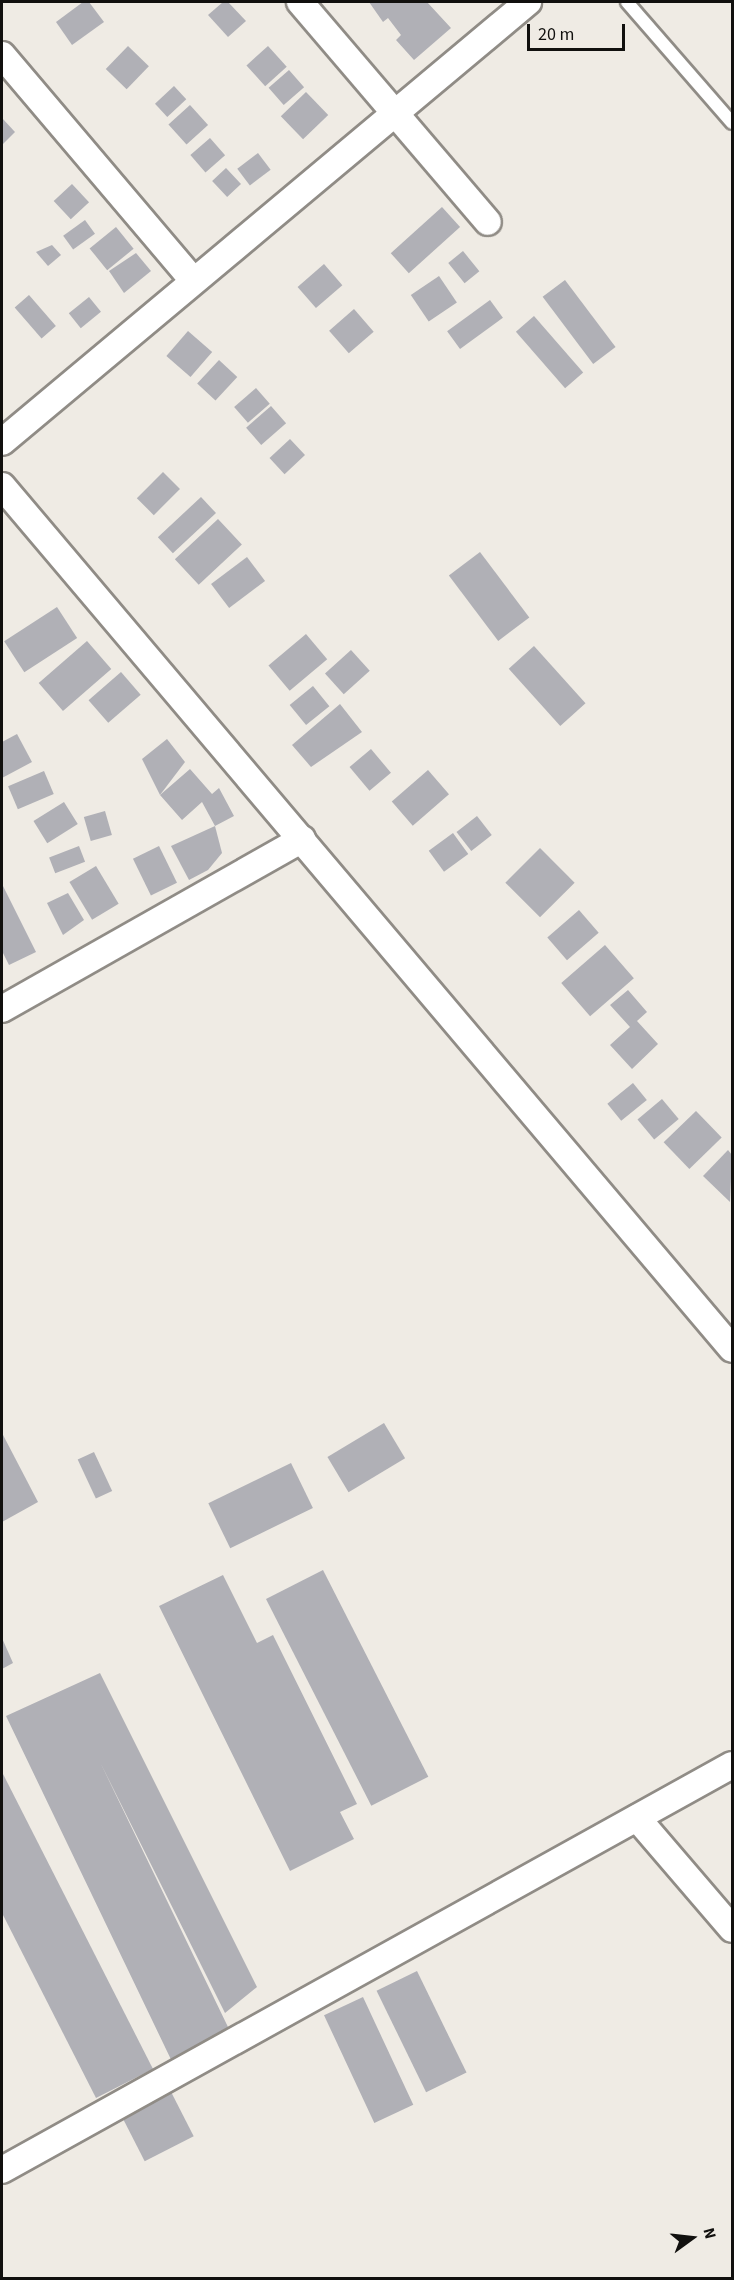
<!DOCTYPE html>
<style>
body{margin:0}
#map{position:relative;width:734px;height:2280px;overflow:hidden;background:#efebe4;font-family:"Source Sans 3",sans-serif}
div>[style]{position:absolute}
.building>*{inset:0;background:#b0b0b6;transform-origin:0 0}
.roads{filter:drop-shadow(2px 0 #908c86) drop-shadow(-2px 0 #908c86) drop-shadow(0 2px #908c86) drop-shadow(0 -2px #908c86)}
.service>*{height:12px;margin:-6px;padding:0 6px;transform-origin:6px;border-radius:6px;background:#fff}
.minor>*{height:26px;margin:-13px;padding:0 13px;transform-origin:13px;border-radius:13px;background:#fff}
span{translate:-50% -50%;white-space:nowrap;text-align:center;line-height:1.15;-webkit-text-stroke:4.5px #efebe4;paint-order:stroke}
.frame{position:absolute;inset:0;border:3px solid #11100e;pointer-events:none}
.north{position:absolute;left:662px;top:2208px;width:60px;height:60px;-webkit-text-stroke:4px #efebe4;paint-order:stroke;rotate:75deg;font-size:16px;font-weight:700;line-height:24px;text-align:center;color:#11100e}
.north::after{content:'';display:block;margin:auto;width:21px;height:27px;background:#11100e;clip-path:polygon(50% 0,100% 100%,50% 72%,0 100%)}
.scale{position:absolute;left:527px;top:24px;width:98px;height:27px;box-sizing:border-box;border:3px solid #11100e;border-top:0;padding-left:8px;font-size:18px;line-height:21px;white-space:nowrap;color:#11100e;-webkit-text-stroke:4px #efebe4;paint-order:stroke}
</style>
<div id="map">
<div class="building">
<div style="clip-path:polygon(83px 2px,89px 2px,104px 22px,72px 45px,56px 22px)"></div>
<div style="clip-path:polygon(223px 2px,228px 2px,246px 21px,228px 37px,208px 15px)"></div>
<div style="clip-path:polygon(369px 2px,427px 2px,451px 28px,414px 60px,396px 40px,401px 35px,388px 18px,383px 22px)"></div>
<div style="left:128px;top:46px;width:29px;height:32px;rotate:44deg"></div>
<div style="left:268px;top:46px;width:28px;height:29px;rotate:48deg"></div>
<div style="left:289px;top:70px;width:23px;height:27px;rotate:49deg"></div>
<div style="left:174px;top:86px;width:18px;height:26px;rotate:47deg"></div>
<div style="left:306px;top:92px;width:32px;height:35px;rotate:46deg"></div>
<div style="left:190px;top:105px;width:27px;height:29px;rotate:48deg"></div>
<div style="clip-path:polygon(2px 118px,15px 132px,2px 145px)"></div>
<div style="left:210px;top:138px;width:23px;height:26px;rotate:49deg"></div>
<div style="left:258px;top:153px;width:21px;height:26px;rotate:53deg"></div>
<div style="left:226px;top:168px;width:22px;height:19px;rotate:47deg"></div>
<div style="left:72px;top:184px;width:25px;height:25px;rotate:47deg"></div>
<div style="left:442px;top:207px;width:27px;height:69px;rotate:48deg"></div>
<div style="left:85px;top:220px;width:17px;height:27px;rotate:54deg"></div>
<div style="left:116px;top:227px;width:28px;height:34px;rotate:51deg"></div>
<div style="clip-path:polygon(52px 245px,61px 255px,48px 266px,36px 252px)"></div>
<div style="left:463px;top:251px;width:26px;height:19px;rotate:51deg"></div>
<div style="clip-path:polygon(136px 253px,151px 271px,124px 293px,109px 271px)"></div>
<div style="left:324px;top:264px;width:28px;height:35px;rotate:49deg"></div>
<div style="left:439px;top:276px;width:32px;height:34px;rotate:56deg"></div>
<div style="left:565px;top:280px;width:84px;height:28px;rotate:53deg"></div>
<div style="left:29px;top:295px;width:41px;height:19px;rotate:49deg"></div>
<div style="left:89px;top:297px;width:19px;height:26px;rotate:51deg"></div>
<div style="left:490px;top:300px;width:22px;height:53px;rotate:54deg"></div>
<div style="left:354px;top:309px;width:30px;height:33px;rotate:49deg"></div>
<div style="left:534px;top:316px;width:75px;height:24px;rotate:49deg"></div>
<div style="left:188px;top:331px;width:32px;height:33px;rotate:41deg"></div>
<div style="left:219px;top:360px;width:25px;height:32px;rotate:43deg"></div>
<div style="left:256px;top:388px;width:21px;height:29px;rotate:49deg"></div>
<div style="left:271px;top:406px;width:23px;height:33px;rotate:49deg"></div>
<div style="left:290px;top:439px;width:22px;height:28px;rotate:47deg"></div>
<div style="left:163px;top:472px;width:24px;height:37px;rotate:45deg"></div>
<div style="left:201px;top:497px;width:22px;height:59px;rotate:47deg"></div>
<div style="left:218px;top:519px;width:35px;height:59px;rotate:47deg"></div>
<div style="left:480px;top:552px;width:82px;height:39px;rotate:53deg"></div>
<div style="left:247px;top:557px;width:30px;height:45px;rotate:53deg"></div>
<div style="left:57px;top:607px;width:37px;height:63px;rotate:57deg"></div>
<div style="left:306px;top:634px;width:33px;height:49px;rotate:50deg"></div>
<div style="left:87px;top:641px;width:37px;height:64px;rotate:49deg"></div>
<div style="left:534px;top:646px;width:77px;height:34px;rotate:48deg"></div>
<div style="left:351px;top:650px;width:28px;height:35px;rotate:48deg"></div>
<div style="left:121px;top:672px;width:30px;height:43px;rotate:49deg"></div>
<div style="left:313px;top:686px;width:26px;height:30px;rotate:51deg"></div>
<div style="clip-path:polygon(340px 704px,362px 732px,311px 767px,292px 745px)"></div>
<div style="clip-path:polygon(17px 734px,32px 762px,2px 778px,2px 742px)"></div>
<div style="clip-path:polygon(167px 739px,185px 762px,160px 795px,142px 759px)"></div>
<div style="left:371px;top:749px;width:31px;height:28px;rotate:50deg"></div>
<div style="clip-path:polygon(190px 769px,212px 794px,219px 788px,234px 816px,215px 826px,202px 802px,182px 820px,160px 795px)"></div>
<div style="left:428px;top:770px;width:32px;height:48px;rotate:49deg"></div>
<div style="left:44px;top:771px;width:25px;height:39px;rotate:67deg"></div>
<div style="left:64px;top:802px;width:26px;height:36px;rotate:58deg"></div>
<div style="left:105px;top:811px;width:25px;height:22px;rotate:74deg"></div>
<div style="left:477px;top:816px;width:24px;height:26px;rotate:52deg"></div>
<div style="clip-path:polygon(215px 826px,222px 853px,208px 870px,189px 880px,171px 846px)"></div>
<div style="left:453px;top:833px;width:26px;height:30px;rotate:54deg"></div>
<div style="left:79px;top:846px;width:17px;height:32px;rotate:69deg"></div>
<div style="left:159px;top:846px;width:41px;height:29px;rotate:64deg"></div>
<div style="left:540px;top:848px;width:49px;height:49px;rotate:45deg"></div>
<div style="left:96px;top:866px;width:44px;height:31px;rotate:59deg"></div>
<div style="clip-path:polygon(2px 884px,36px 952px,9px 965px,2px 951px)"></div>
<div style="clip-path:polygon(68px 893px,84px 920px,63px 935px,47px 903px)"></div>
<div style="left:579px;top:910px;width:30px;height:42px;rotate:49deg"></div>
<div style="left:605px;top:945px;width:44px;height:58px;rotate:49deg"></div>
<div style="clip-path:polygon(628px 990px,647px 1012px,637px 1021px,658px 1044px,632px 1069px,610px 1045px,630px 1027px,610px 1005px)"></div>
<div style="left:633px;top:1083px;width:22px;height:33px;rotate:51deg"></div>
<div style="left:662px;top:1099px;width:26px;height:32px;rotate:50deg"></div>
<div style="left:696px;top:1111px;width:37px;height:45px;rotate:46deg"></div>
<div style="clip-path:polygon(728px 1150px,732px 1155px,730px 1202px,703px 1176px)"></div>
<div style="left:384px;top:1423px;width:41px;height:66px;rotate:59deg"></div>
<div style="clip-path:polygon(2px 1433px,38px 1502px,2px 1522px)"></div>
<div style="left:94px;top:1452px;width:43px;height:18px;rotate:65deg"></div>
<div style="left:291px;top:1463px;width:50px;height:92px;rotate:64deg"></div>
<div style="left:323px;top:1570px;width:232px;height:64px;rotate:63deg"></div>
<div style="clip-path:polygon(223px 1575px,257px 1643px,273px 1635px,357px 1804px,340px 1812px,354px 1839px,290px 1871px,159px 1606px)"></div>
<div style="clip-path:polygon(2px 1638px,13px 1663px,2px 1669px)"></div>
<div style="clip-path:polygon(100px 1673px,257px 1987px,225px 2013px,100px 1762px,228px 2027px,177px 2072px,6px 1716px)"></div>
<div style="clip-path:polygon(2px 1772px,153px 2069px,96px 2098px,2px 1913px)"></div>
<div style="left:417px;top:1971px;width:113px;height:45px;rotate:64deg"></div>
<div style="left:363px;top:1997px;width:119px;height:43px;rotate:65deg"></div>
<div style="left:166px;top:2082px;width:61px;height:55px;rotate:63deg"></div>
</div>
<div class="roads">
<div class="service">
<div style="left:627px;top:2px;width:160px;rotate:49deg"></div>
</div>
<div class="minor">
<div style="left:300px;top:2px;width:289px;rotate:49.5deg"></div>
<div style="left:2px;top:55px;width:294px;rotate:49.7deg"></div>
<div style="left:2px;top:442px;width:686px;rotate:-39.91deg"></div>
<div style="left:2px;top:486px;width:1130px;rotate:49.77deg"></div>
<div style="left:2px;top:1009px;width:345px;rotate:-29.5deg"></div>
<div style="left:637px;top:1818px;width:146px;rotate:49.4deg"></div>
<div style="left:2px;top:2170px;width:835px;rotate:-29.02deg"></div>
</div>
</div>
<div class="frame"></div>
<div class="north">N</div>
<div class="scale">20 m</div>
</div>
